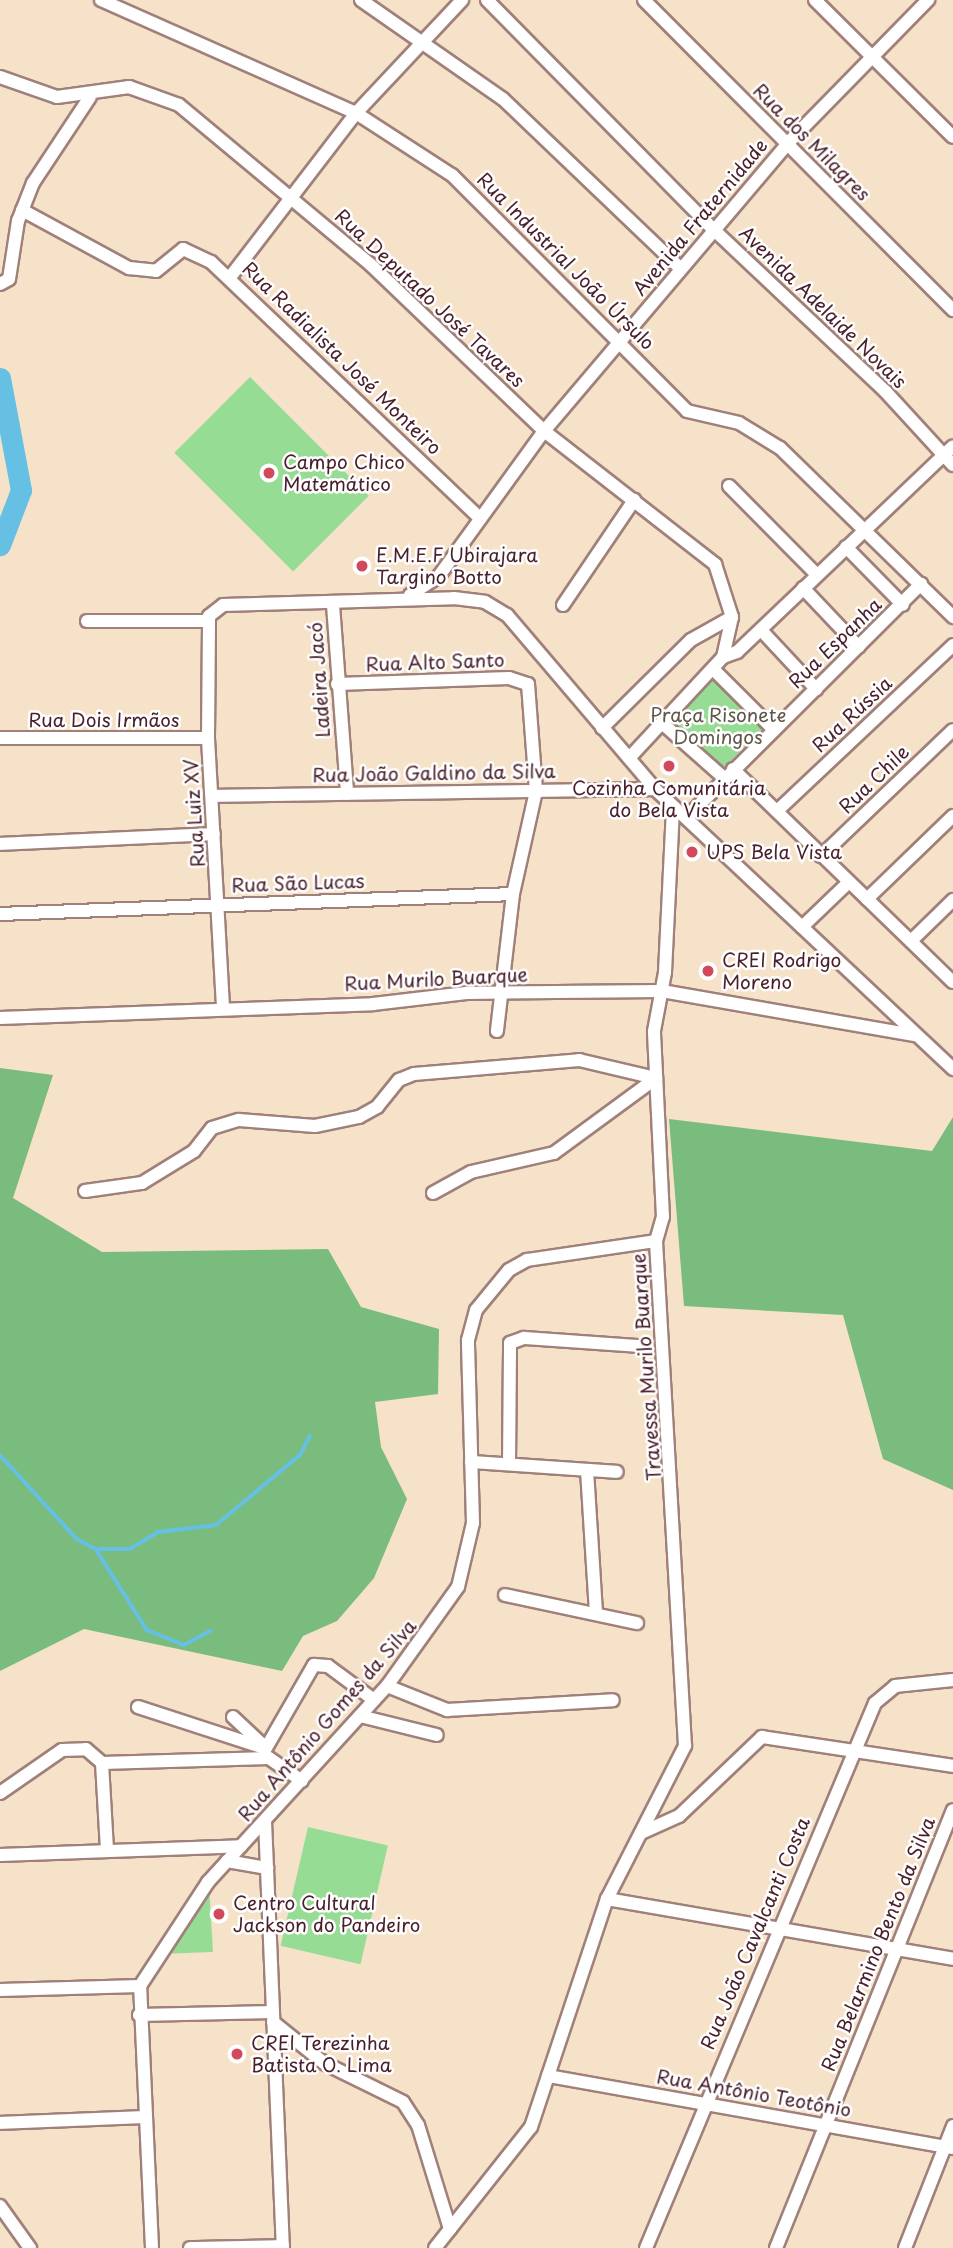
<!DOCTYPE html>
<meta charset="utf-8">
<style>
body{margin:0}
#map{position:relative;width:953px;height:2248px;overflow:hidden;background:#f5e2c8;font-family:"Playpen Sans",sans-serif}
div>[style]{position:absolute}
.green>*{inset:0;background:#97dc95;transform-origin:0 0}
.forest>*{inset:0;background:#79bc7e}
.stream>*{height:3.5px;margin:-1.75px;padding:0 1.75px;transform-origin:1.75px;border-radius:1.75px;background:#65c0e3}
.river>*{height:21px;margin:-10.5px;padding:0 10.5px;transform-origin:10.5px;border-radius:10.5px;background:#65c0e3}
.roads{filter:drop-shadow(2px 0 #a0807a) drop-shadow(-2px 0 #a0807a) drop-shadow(0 2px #a0807a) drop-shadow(0 -2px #a0807a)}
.minor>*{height:12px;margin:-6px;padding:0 6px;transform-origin:6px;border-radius:6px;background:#fff}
.dots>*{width:19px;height:19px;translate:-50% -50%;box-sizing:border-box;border:4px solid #fff;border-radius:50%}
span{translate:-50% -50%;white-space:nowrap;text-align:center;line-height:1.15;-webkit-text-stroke:5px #fff;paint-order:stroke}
.street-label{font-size:19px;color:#4a1f2b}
.poi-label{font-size:19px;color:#4a1f2b}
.left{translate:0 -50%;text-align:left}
.park-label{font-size:19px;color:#61584b}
</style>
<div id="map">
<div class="green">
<div style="left:250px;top:377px;width:168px;height:107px;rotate:45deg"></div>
<div style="left:713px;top:678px;width:71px;height:62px;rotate:45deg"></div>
<div style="left:308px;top:1827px;width:82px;height:122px;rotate:13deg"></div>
<div style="clip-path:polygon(209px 1884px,213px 1952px,158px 1954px)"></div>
</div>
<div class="forest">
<div style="clip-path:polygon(0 1068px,53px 1075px,13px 1198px,102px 1252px,328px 1249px,361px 1307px,439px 1329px,438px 1394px,375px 1402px,381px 1447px,407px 1499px,374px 1578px,337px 1621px,303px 1636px,282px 1671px,84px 1629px,0 1671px)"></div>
<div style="clip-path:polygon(953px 1117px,953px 1490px,883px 1459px,843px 1315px,684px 1306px,669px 1119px,932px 1151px)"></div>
</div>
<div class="stream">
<div style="left:0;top:1455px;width:114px;rotate:47.5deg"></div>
<div style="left:77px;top:1539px;width:21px;rotate:28deg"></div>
<div style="left:96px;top:1549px;width:34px"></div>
<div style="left:130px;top:1549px;width:33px;rotate:-31deg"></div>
<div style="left:158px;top:1532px;width:58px;rotate:-6.9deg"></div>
<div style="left:216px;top:1525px;width:109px;rotate:-39.8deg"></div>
<div style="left:300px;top:1455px;width:21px;rotate:-62deg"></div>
<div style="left:96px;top:1549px;width:96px;rotate:57.8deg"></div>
<div style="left:147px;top:1630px;width:40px;rotate:22deg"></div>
<div style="left:184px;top:1645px;width:30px;rotate:-28deg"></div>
</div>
<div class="river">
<div style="left:0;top:378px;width:114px;rotate:79.4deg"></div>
<div style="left:21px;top:490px;width:59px;rotate:110.9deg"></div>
</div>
<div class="roads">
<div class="minor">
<div style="left:101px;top:0;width:279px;rotate:23.9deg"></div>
<div style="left:356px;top:113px;width:114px;rotate:32.9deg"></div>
<div style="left:452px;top:175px;width:333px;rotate:45.1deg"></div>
<div style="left:687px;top:411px;width:53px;rotate:13deg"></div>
<div style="left:739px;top:423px;width:48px;rotate:31.4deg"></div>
<div style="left:780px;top:448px;width:242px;rotate:44.3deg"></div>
<div style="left:361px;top:0;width:173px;rotate:34.9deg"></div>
<div style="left:503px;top:99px;width:246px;rotate:43.7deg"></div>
<div style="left:487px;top:0;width:322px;rotate:45.4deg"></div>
<div style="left:713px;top:229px;width:238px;rotate:43.3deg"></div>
<div style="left:886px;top:392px;width:99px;rotate:47.5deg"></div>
<div style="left:644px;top:0;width:438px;rotate:45.1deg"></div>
<div style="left:815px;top:0;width:194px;rotate:44.8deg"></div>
<div style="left:0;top:77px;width:60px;rotate:19.3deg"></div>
<div style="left:57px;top:97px;width:73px;rotate:-7.9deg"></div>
<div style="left:129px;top:87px;width:53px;rotate:19.8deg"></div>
<div style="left:179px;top:105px;width:250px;rotate:39.8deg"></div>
<div style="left:371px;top:265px;width:240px;rotate:43.8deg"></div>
<div style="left:544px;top:431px;width:217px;rotate:37.9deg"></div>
<div style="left:715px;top:564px;width:56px;rotate:72.2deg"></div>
<div style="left:732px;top:617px;width:41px;rotate:102.7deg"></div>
<div style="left:723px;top:657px;width:138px;rotate:132.9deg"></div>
<div style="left:22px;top:210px;width:122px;rotate:28.5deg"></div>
<div style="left:129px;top:268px;width:27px;rotate:6deg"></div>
<div style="left:156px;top:271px;width:35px;rotate:-39deg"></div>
<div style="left:183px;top:249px;width:31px;rotate:25deg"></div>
<div style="left:211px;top:262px;width:370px;rotate:43.6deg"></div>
<div style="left:231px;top:276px;width:205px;rotate:-52.5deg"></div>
<div style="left:356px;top:113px;width:155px;rotate:-46.8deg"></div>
<div style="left:0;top:284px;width:10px;rotate:-29deg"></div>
<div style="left:9px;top:279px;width:59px;rotate:-81.2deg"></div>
<div style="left:18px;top:221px;width:41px;rotate:-68.5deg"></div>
<div style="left:33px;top:183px;width:103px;rotate:-56.5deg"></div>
<div style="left:729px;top:486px;width:124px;rotate:45.3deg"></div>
<div style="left:846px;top:547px;width:81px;rotate:45.5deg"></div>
<div style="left:803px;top:588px;width:81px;rotate:46.5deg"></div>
<div style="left:410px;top:595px;width:35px;rotate:-33deg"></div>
<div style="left:439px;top:576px;width:179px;rotate:-54.1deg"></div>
<div style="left:544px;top:431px;width:376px;rotate:-49.7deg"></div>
<div style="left:787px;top:144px;width:202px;rotate:-45.6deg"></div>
<div style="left:333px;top:605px;width:189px;rotate:85.7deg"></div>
<div style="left:563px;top:605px;width:127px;rotate:-55.9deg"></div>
<div style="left:87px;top:621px;width:122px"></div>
<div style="left:761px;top:630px;width:81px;rotate:47deg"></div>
<div style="left:723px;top:657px;width:15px;rotate:-20deg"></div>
<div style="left:737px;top:652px;width:298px;rotate:-43.6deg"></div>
<div style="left:714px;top:670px;width:85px;rotate:45deg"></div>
<div style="left:337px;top:684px;width:172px;rotate:-2deg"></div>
<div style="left:509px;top:678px;width:20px;rotate:18deg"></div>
<div style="left:528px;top:684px;width:107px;rotate:85.7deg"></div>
<div style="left:536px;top:791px;width:106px;rotate:102.6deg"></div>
<div style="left:513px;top:894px;width:138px;rotate:96.7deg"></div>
<div style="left:662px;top:723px;width:83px;rotate:41.6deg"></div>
<div style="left:602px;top:728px;width:125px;rotate:-44.7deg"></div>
<div style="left:691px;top:640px;width:47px;rotate:-29.3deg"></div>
<div style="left:0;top:738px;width:208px"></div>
<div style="left:733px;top:769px;width:306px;rotate:44.1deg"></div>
<div style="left:213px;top:796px;width:442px;rotate:-0.9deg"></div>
<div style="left:777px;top:811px;width:242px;rotate:-43.3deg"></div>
<div style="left:686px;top:818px;width:332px;rotate:-44.9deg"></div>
<div style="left:0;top:844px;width:214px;rotate:-2.7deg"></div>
<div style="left:821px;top:856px;width:182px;rotate:-43.7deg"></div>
<div style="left:867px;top:899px;width:120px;rotate:-44deg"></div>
<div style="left:0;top:914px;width:513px;rotate:-2.23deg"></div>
<div style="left:802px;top:927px;width:65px;rotate:-43.8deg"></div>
<div style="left:911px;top:941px;width:59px;rotate:-44.3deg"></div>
<div style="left:223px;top:1007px;width:269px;rotate:-93.2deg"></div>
<div style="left:208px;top:738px;width:122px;rotate:-89.5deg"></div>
<div style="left:209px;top:616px;width:18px;rotate:-38deg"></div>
<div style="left:223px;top:605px;width:231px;rotate:-1.7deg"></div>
<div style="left:454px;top:598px;width:31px;rotate:7deg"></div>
<div style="left:485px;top:602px;width:26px;rotate:31deg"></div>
<div style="left:507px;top:615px;width:228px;rotate:49.6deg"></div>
<div style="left:655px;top:789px;width:409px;rotate:43.2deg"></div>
<div style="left:0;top:1018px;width:373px;rotate:-2.1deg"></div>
<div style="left:373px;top:1004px;width:94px;rotate:-6.7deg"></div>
<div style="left:466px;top:993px;width:196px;rotate:-0.6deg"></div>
<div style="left:662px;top:991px;width:256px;rotate:9.9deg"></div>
<div style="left:85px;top:1191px;width:58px;rotate:-8deg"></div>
<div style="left:142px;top:1183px;width:61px;rotate:-31.6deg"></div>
<div style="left:194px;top:1151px;width:29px;rotate:-52deg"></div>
<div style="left:212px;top:1128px;width:28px;rotate:-17deg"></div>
<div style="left:239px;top:1120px;width:76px;rotate:4.5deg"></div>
<div style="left:315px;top:1126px;width:45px;rotate:-11.6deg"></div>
<div style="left:359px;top:1117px;width:21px;rotate:-29deg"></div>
<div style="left:377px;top:1107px;width:35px;rotate:-51deg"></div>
<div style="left:399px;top:1080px;width:16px;rotate:-22deg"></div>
<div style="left:414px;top:1074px;width:166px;rotate:-4.8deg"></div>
<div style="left:579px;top:1060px;width:79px;rotate:13.2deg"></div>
<div style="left:433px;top:1193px;width:43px;rotate:-28.9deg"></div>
<div style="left:471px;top:1172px;width:85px;rotate:-12.9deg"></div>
<div style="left:554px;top:1153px;width:127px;rotate:-36.3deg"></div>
<div style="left:471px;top:1462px;width:146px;rotate:3.9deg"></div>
<div style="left:509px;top:1464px;width:121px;rotate:-89.5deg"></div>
<div style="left:510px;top:1343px;width:15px;rotate:-20deg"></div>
<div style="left:524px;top:1338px;width:114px;rotate:4deg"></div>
<div style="left:587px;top:1470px;width:144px;rotate:86.4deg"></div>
<div style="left:505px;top:1595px;width:135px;rotate:12deg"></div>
<div style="left:387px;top:1686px;width:65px;rotate:21.8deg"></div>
<div style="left:447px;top:1710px;width:166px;rotate:-3.4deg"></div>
<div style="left:138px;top:1707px;width:129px;rotate:18deg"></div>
<div style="left:360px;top:1716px;width:79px;rotate:13.9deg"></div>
<div style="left:233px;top:1717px;width:45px;rotate:43.2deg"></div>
<div style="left:266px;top:1748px;width:96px;rotate:-60deg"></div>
<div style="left:314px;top:1665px;width:14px;rotate:4deg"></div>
<div style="left:328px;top:1666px;width:57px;rotate:36.5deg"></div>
<div style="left:102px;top:1763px;width:167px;rotate:-1.7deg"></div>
<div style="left:269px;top:1758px;width:40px;rotate:34.9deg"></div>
<div style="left:102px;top:1763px;width:88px;rotate:86.7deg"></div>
<div style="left:0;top:1793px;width:75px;rotate:-34.7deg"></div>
<div style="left:62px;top:1750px;width:24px;rotate:-2deg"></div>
<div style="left:86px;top:1749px;width:21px;rotate:41deg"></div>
<div style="left:265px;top:1821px;width:427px;rotate:87.6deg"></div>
<div style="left:641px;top:1833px;width:42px;rotate:-24.1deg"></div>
<div style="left:679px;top:1816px;width:115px;rotate:-43.6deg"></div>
<div style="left:762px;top:1737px;width:193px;rotate:8.6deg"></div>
<div style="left:0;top:1855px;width:241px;rotate:-2.1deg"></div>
<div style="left:227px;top:1861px;width:41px;rotate:9.9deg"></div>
<div style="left:607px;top:1899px;width:351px;rotate:9.8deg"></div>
<div style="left:0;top:1990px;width:140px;rotate:-1.6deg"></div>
<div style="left:139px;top:2015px;width:134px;rotate:-1.3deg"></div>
<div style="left:273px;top:2022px;width:65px;rotate:38.8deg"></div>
<div style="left:324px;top:2063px;width:88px;rotate:26.3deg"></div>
<div style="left:403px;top:2102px;width:27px;rotate:57deg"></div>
<div style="left:418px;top:2125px;width:109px;rotate:72.9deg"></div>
<div style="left:548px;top:2076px;width:411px;rotate:10.1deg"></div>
<div style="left:0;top:2123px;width:145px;rotate:-2.4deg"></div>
<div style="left:0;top:2206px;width:52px;rotate:54.5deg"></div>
<div style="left:152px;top:2248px;width:262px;rotate:-92.6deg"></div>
<div style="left:140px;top:1986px;width:124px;rotate:-56.8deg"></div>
<div style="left:208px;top:1882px;width:265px;rotate:-47.6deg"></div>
<div style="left:387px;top:1686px;width:122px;rotate:-54.4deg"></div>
<div style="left:458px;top:1587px;width:66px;rotate:-76.8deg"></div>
<div style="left:473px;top:1523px;width:183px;rotate:-91.6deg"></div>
<div style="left:468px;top:1340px;width:31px;rotate:-75deg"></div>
<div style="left:476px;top:1310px;width:52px;rotate:-50.5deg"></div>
<div style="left:509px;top:1270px;width:21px;rotate:-29deg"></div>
<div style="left:527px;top:1260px;width:130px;rotate:-8.4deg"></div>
<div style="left:190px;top:2248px;width:93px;rotate:-1.2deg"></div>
<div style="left:435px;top:2248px;width:154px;rotate:-51.6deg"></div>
<div style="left:531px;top:2127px;width:240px;rotate:-71.6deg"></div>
<div style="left:607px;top:1899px;width:172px;rotate:-63deg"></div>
<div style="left:685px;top:1746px;width:506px;rotate:-93.29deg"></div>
<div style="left:656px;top:1241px;width:25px;rotate:-74deg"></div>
<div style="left:663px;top:1217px;width:186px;rotate:-92.8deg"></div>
<div style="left:654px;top:1031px;width:60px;rotate:-79.4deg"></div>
<div style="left:665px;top:972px;width:165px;rotate:-87.2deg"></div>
<div style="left:646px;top:2248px;width:591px;rotate:-67.21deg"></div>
<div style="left:875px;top:1703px;width:26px;rotate:-40deg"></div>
<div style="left:895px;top:1686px;width:58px;rotate:-5.9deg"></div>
<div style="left:776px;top:2248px;width:472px;rotate:-68deg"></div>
<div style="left:905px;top:2248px;width:131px;rotate:-68.5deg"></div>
</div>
</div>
<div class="dots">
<div style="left:269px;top:473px;background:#d1495b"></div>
<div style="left:362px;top:566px;background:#d1495b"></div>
<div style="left:669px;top:766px;background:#d1495b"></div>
<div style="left:692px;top:852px;background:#d1495b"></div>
<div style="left:708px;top:971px;background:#d1495b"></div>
<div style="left:219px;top:1914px;background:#d1495b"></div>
<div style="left:237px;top:2054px;background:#d1495b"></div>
</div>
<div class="street-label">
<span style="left:812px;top:142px;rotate:45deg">Rua dos Milagres</span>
<span style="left:700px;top:217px;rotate:-50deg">Avenida Fraternidade</span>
<span style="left:566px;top:261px;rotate:45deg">Rua Industrial João Úrsulo</span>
<span style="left:430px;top:298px;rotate:43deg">Rua Deputado José Tavares</span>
<span style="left:823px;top:307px;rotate:44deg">Avenida Adelaide Novais</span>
<span style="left:342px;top:358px;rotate:44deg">Rua Radialista José Monteiro</span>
<span style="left:835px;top:643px;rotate:-44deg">Rua Espanha</span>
<span style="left:435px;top:662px;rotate:-2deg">Rua Alto Santo</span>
<span style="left:319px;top:680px;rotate:-94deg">Ladeira Jacó</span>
<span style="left:852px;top:714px;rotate:-43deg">Rua Rússia</span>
<span style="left:104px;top:720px">Rua Dois Irmãos</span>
<span style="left:434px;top:773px;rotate:-1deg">Rua João Galdino da Silva</span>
<span style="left:874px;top:779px;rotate:-44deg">Rua Chile</span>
<span style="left:194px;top:813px;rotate:-94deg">Rua Luiz XV</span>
<span style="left:298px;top:883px;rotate:-2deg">Rua São Lucas</span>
<span style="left:436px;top:979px;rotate:-3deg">Rua Murilo Buarque</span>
<span style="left:646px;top:1367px;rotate:-94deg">Travessa Murilo Buarque</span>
<span style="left:327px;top:1720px;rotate:-49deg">Rua Antônio Gomes da Silva</span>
<span style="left:755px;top:1933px;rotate:-67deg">Rua João Cavalcanti Costa</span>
<span style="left:878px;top:1944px;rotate:-68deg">Rua Belarmino Bento da Silva</span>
<span style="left:754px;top:2093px;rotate:10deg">Rua Antônio Teotônio</span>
</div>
<div class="poi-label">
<span class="left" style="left:283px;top:473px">Campo Chico<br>Matemático</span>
<span class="left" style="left:376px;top:566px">E.M.E.F Ubirajara<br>Targino Botto</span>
<span style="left:669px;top:799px">Cozinha Comunitária<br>do Bela Vista</span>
<span class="left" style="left:706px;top:852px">UPS Bela Vista</span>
<span class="left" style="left:722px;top:971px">CREI Rodrigo<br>Moreno</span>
<span class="left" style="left:233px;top:1914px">Centro Cultural<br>Jackson do Pandeiro</span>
<span class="left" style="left:251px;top:2054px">CREI Terezinha<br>Batista O. Lima</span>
</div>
<div class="park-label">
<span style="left:718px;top:726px">Praça Risonete<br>Domingos</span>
</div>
</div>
